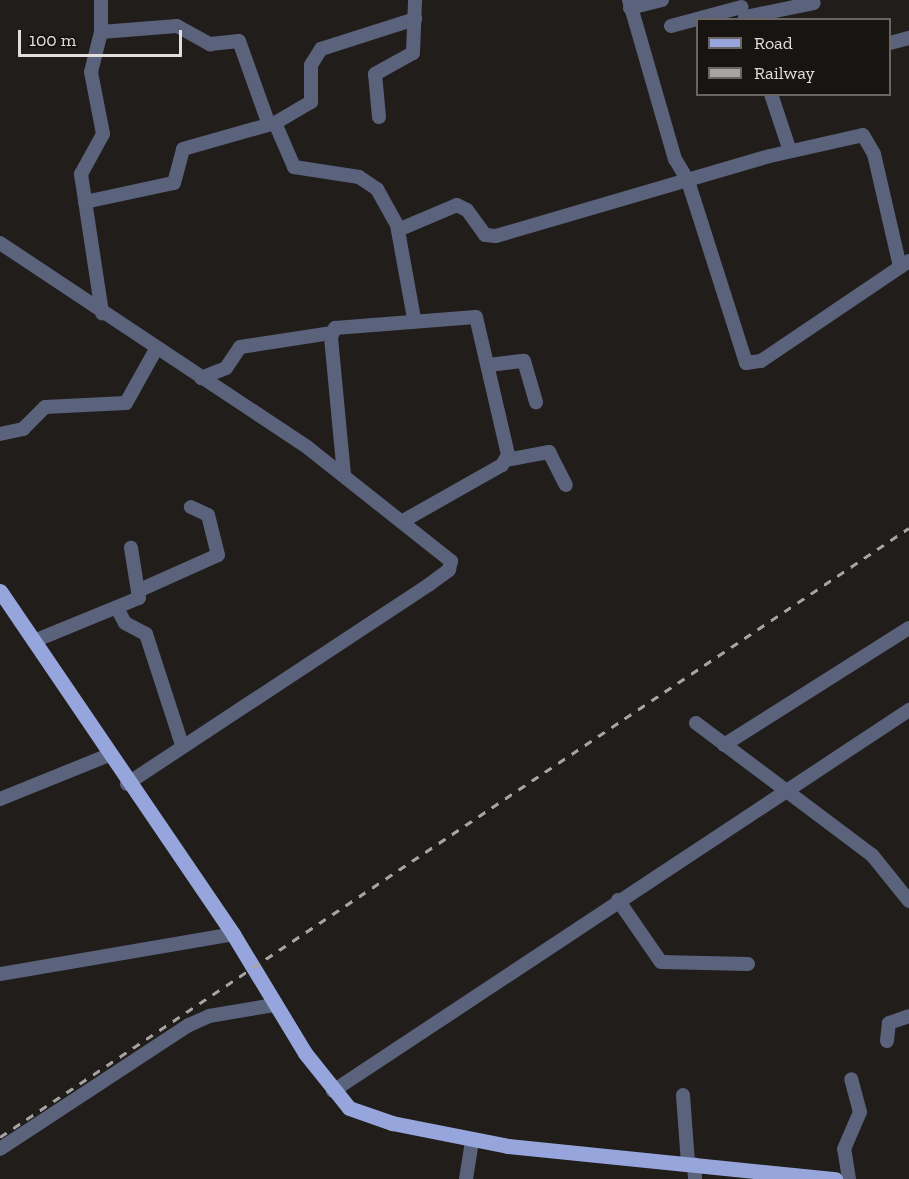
<!DOCTYPE html>
<style>
body{margin:0}
#map{position:relative;width:909px;height:1179px;overflow:hidden;background:#211d1a;font-family:"Zilla Slab",serif}
div>[style]{position:absolute}
.minor>*{height:14px;margin:-7px;padding:0 7px;transform-origin:7px;border-radius:7px;background:#5a627c}
.major>*{height:15px;margin:-7.5px;padding:0 7.5px;transform-origin:7.5px;border-radius:7.5px;background:#96a6dc}
.rail>*{height:3px;margin-top:-1.5px;transform-origin:0;background:repeating-linear-gradient(90deg,#a7a4a1 0 8px,transparent 0 16px)}
span{translate:-50% -50%;white-space:nowrap;text-align:center;line-height:1.15;-webkit-text-stroke:5px #181411;paint-order:stroke}
.legend{position:absolute;left:696px;top:18px;width:195px;height:78px;box-sizing:border-box;background:#181411;border:2px solid #686562;margin:0;padding:8px 10px;list-style:none;font-size:18px;color:#e1dedb}
.legend li{display:flex;align-items:center;gap:12px;height:30px}
.legend b{width:30px;border:2px solid #686562}
.scale{position:absolute;left:18px;top:30px;width:164px;height:27px;box-sizing:border-box;border:3px solid #e1dedb;border-top:0;padding-left:8px;font-size:18px;line-height:21px;white-space:nowrap;color:#e1dedb;-webkit-text-stroke:4px #181411;paint-order:stroke}
</style>
<div id="map">
<div class="minor">
<div style="left:101px;top:0;width:32px;rotate:90deg"></div>
<div style="left:101px;top:32px;width:41px;rotate:104deg"></div>
<div style="left:91px;top:72px;width:63px;rotate:79deg"></div>
<div style="left:103px;top:134px;width:46px;rotate:118.8deg"></div>
<div style="left:81px;top:174px;width:141px;rotate:81.4deg"></div>
<div style="left:629px;top:0;width:166px;rotate:73.9deg"></div>
<div style="left:675px;top:159px;width:26px;rotate:59deg"></div>
<div style="left:688px;top:181px;width:191px;rotate:72.3deg"></div>
<div style="left:746px;top:363px;width:15px;rotate:-8deg"></div>
<div style="left:761px;top:361px;width:179px;rotate:-34deg"></div>
<div style="left:630px;top:8px;width:33px;rotate:-14deg"></div>
<div style="left:745px;top:17px;width:70px;rotate:-11.5deg"></div>
<div style="left:671px;top:26px;width:73px;rotate:-15deg"></div>
<div style="left:101px;top:32px;width:76px;rotate:-4.5deg"></div>
<div style="left:177px;top:26px;width:38px;rotate:29deg"></div>
<div style="left:210px;top:44px;width:29px;rotate:-6deg"></div>
<div style="left:239px;top:41px;width:86px;rotate:70.3deg"></div>
<div style="left:890px;top:43px;width:20px;rotate:-15deg"></div>
<div style="left:771px;top:94px;width:60px;rotate:71.6deg"></div>
<div style="left:379px;top:117px;width:43px;rotate:-95.3deg"></div>
<div style="left:375px;top:74px;width:43px;rotate:-28.9deg"></div>
<div style="left:413px;top:53px;width:53px;rotate:-87.8deg"></div>
<div style="left:275px;top:123px;width:42px;rotate:-30.3deg"></div>
<div style="left:311px;top:102px;width:37px;rotate:-90deg"></div>
<div style="left:311px;top:65px;width:19px;rotate:-58deg"></div>
<div style="left:321px;top:49px;width:99px;rotate:-17.7deg"></div>
<div style="left:85px;top:202px;width:91px;rotate:-12.1deg"></div>
<div style="left:174px;top:183px;width:35px;rotate:-75deg"></div>
<div style="left:183px;top:149px;width:96px;rotate:-15.8deg"></div>
<div style="left:275px;top:123px;width:48px;rotate:66.6deg"></div>
<div style="left:294px;top:167px;width:66px;rotate:8.7deg"></div>
<div style="left:359px;top:177px;width:22px;rotate:34deg"></div>
<div style="left:377px;top:189px;width:41px;rotate:60.9deg"></div>
<div style="left:397px;top:225px;width:96px;rotate:79.7deg"></div>
<div style="left:398px;top:230px;width:64px;rotate:-23deg"></div>
<div style="left:457px;top:205px;width:11px;rotate:27deg"></div>
<div style="left:467px;top:210px;width:31px;rotate:54deg"></div>
<div style="left:485px;top:235px;width:11px;rotate:5deg"></div>
<div style="left:496px;top:236px;width:285px;rotate:-16.3deg"></div>
<div style="left:770px;top:156px;width:95px;rotate:-12.7deg"></div>
<div style="left:863px;top:135px;width:22px;rotate:60deg"></div>
<div style="left:874px;top:154px;width:116px;rotate:77deg"></div>
<div style="left:0;top:243px;width:369px;rotate:33.6deg"></div>
<div style="left:307px;top:447px;width:184px;rotate:38.4deg"></div>
<div style="left:451px;top:561px;width:9px;rotate:103deg"></div>
<div style="left:449px;top:570px;width:24px;rotate:144deg"></div>
<div style="left:430px;top:584px;width:363px;rotate:146.6deg"></div>
<div style="left:489px;top:365px;width:35px;rotate:-7deg"></div>
<div style="left:524px;top:361px;width:43px;rotate:73.7deg"></div>
<div style="left:201px;top:378px;width:27px;rotate:-22deg"></div>
<div style="left:226px;top:368px;width:25px;rotate:-56deg"></div>
<div style="left:240px;top:347px;width:93px;rotate:-8.7deg"></div>
<div style="left:0;top:434px;width:24px;rotate:-12deg"></div>
<div style="left:23px;top:429px;width:31px;rotate:-45deg"></div>
<div style="left:45px;top:407px;width:81px;rotate:-2.8deg"></div>
<div style="left:126px;top:403px;width:62px;rotate:-60.9deg"></div>
<div style="left:506px;top:460px;width:44px;rotate:-10.5deg"></div>
<div style="left:549px;top:452px;width:37px;rotate:63deg"></div>
<div style="left:344px;top:475px;width:139px;rotate:-95.4deg"></div>
<div style="left:331px;top:337px;width:10px;rotate:-66deg"></div>
<div style="left:335px;top:328px;width:141px;rotate:-4.5deg"></div>
<div style="left:476px;top:317px;width:142px;rotate:76.9deg"></div>
<div style="left:508px;top:455px;width:12px;rotate:121deg"></div>
<div style="left:502px;top:465px;width:114px;rotate:150.5deg"></div>
<div style="left:142px;top:589px;width:83px;rotate:-24.1deg"></div>
<div style="left:218px;top:555px;width:41px;rotate:-104deg"></div>
<div style="left:208px;top:515px;width:19px;rotate:-155deg"></div>
<div style="left:117px;top:608px;width:17px;rotate:62deg"></div>
<div style="left:125px;top:623px;width:24px;rotate:28deg"></div>
<div style="left:146px;top:634px;width:117px;rotate:72deg"></div>
<div style="left:34px;top:641px;width:113px;rotate:-22.3deg"></div>
<div style="left:139px;top:598px;width:51px;rotate:-99.1deg"></div>
<div style="left:696px;top:723px;width:220px;rotate:36.9deg"></div>
<div style="left:872px;top:855px;width:59px;rotate:51.2deg"></div>
<div style="left:724px;top:745px;width:219px;rotate:-32.3deg"></div>
<div style="left:0;top:799px;width:118px;rotate:-22deg"></div>
<div style="left:618px;top:900px;width:75px;rotate:55.3deg"></div>
<div style="left:661px;top:962px;width:87px;rotate:1.3deg"></div>
<div style="left:0;top:974px;width:236px;rotate:-9.7deg"></div>
<div style="left:887px;top:1041px;width:18px;rotate:-84deg"></div>
<div style="left:889px;top:1023px;width:21px;rotate:-19deg"></div>
<div style="left:333px;top:1091px;width:691px;rotate:-33.48deg"></div>
<div style="left:683px;top:1095px;width:68px;rotate:85.8deg"></div>
<div style="left:0;top:1149px;width:226px;rotate:-33.3deg"></div>
<div style="left:189px;top:1025px;width:22px;rotate:-24deg"></div>
<div style="left:209px;top:1016px;width:66px;rotate:-9.6deg"></div>
<div style="left:694px;top:1164px;width:15px;rotate:86deg"></div>
<div style="left:466px;top:1179px;width:39px;rotate:-81deg"></div>
<div style="left:849px;top:1179px;width:30px;rotate:-99deg"></div>
<div style="left:844px;top:1149px;width:40px;rotate:-66.6deg"></div>
<div style="left:860px;top:1112px;width:34px;rotate:-105deg"></div>
</div>
<div class="major">
<div style="left:0;top:591px;width:415px;rotate:55.8deg"></div>
<div style="left:233px;top:934px;width:139px;rotate:58.8deg"></div>
<div style="left:305px;top:1053px;width:70px;rotate:51.3deg"></div>
<div style="left:349px;top:1108px;width:46px;rotate:19.2deg"></div>
<div style="left:392px;top:1123px;width:118px;rotate:11.2deg"></div>
<div style="left:508px;top:1146px;width:329px;rotate:5.8deg"></div>
</div>
<div class="rail">
<div style="left:0;top:1137px;width:1094px;rotate:-33.82deg"></div>
</div>
<ul class="legend">
<li><b style="height:8px;background:#96a6dc"></b>Road</li>
<li><b style="height:8px;background:#a7a4a1"></b>Railway</li>
</ul>
<div class="scale">100 m</div>
</div>
